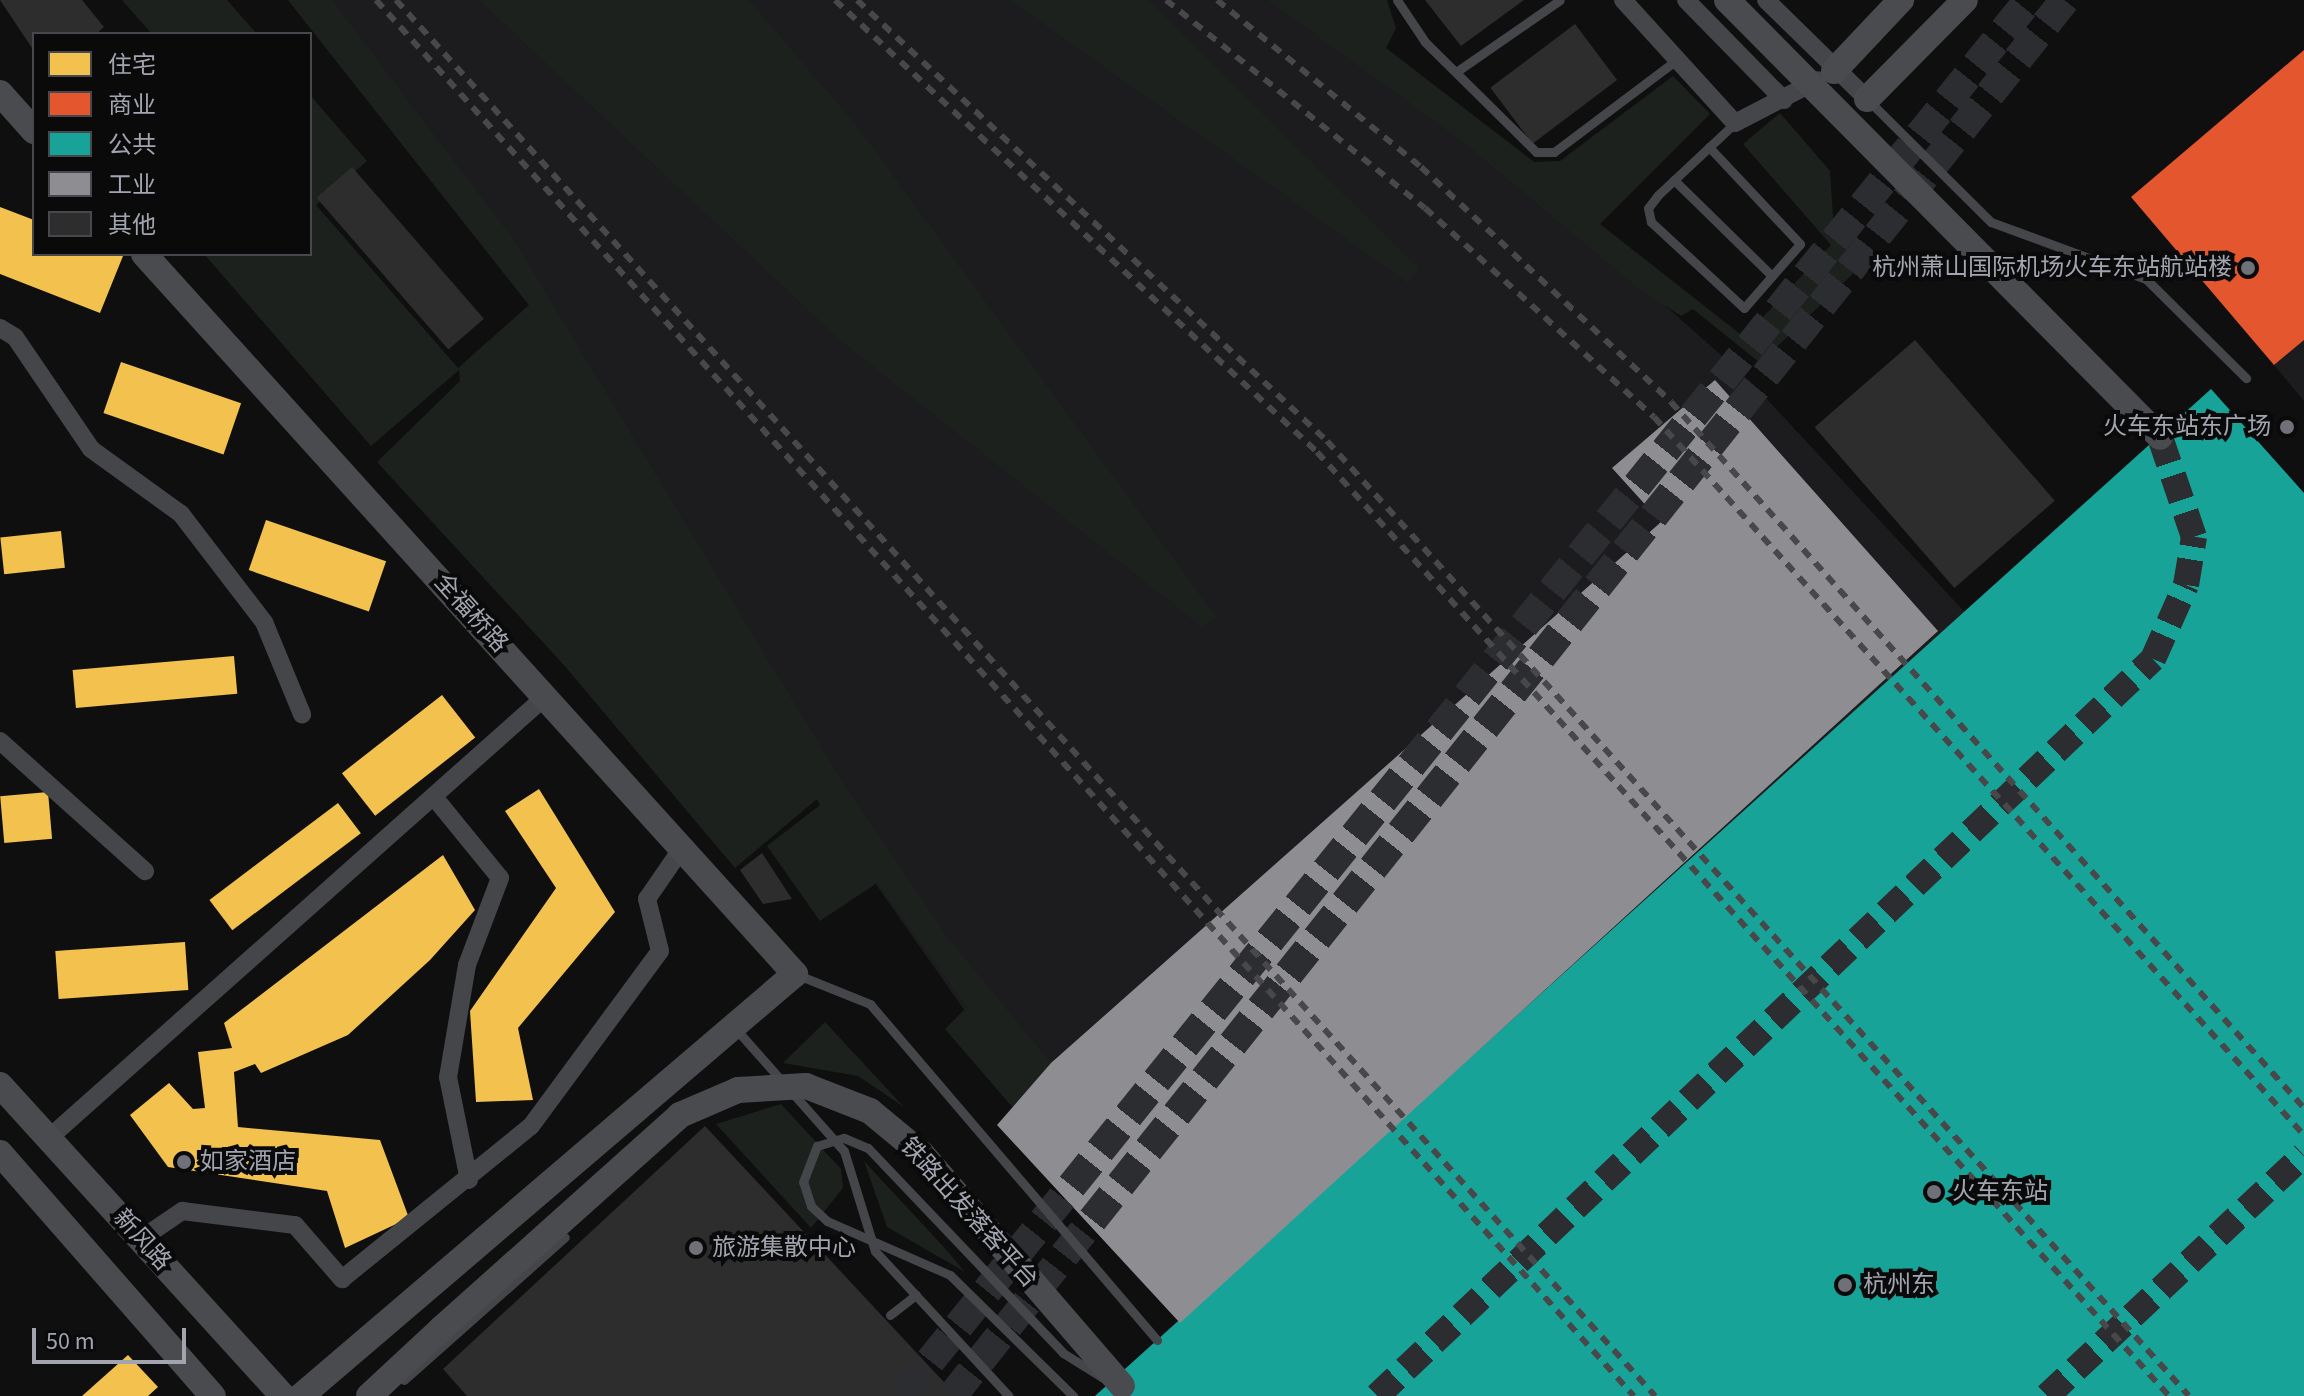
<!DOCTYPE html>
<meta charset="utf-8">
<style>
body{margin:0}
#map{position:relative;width:2304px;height:1396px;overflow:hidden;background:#0f0f10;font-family:"Source Sans 3","Noto Sans SC",sans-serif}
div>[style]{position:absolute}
.built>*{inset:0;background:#1c1c1e}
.green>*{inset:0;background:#1c211d}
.homes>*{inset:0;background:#f2c14e;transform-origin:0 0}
.shops>*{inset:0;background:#e4572e}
.public>*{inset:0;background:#17a398}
.industry>*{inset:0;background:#8d8d92}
.building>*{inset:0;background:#2d2d2e;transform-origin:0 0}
.secondary-tunnel>*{height:26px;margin-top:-13px;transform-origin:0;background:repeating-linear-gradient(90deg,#2c2d30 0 26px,transparent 0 39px)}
.primary-tunnel>*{height:30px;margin-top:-15px;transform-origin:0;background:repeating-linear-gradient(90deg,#2c2d30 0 30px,transparent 0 45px)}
.lane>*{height:9px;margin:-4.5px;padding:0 4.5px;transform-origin:4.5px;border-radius:4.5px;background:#45464a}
.street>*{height:18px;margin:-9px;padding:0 9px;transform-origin:9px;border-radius:9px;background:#45464a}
.secondary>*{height:26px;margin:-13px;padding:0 13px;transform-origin:13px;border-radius:13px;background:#4a4b4e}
.rail>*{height:6px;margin-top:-3px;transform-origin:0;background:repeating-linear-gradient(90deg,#48484b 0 10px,transparent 0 18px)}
.lane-bridge>*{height:9px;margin:-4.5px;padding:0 4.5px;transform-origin:4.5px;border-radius:4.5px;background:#45464a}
.secondary-bridge>*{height:26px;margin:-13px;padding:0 13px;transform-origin:13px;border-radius:13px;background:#4a4b4e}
.dots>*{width:22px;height:22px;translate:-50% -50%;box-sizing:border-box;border:4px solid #0a0a0b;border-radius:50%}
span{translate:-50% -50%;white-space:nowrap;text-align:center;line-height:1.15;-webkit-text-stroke:8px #0a0a0b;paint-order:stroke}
.poi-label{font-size:24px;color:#a2a5b0}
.right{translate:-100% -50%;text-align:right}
.left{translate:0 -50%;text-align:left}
.street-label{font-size:24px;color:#a2a5b0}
.legend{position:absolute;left:32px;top:32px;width:280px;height:224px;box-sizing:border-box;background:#0a0a0b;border:2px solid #47484d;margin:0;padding:10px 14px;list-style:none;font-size:24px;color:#a2a5b0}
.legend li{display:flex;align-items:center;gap:16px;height:40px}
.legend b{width:40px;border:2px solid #47484d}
.scale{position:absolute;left:32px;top:1328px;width:154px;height:36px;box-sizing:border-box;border:4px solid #a2a5b0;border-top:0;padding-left:10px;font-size:24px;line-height:28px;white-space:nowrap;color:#a2a5b0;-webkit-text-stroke:6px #0a0a0b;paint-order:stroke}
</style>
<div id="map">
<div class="built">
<div style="clip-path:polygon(288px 0,1323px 0,1751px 382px,2304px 977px,1294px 1396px,1022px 1092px,820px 805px,529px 305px)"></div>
<div style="clip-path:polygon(2304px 338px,2304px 401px,2274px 365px)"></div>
</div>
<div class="green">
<div style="clip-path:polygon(122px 0,227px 0,257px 34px,152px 34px)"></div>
<div style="clip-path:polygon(288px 0,332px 0,513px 239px,842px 782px,948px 938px,1051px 1063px,1014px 1109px,945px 1029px,967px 1007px,877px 883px,820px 921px,767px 846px,820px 805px,817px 799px,735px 868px,563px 664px,377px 462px,460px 381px,459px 370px,371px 446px,204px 254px,310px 254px,310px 95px,367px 161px,316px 205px,458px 368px,529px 305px)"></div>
<div style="clip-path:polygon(479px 0,749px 0,857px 126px,1216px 617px,1202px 627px,841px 341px)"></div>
<div style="clip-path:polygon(1010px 0,1148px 0,1419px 269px,1408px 283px)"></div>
<div style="clip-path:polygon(1268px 0,1387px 0,1396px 28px,1386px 48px,1534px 162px,1560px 161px,1673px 76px,1710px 114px,1600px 224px,1744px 337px,1831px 245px,1743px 144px,1780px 113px,1830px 171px,1834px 230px,1862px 265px,1760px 363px,1693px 309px,1681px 316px,1638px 288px,1466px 144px)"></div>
<div style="clip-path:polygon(825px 1022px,904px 1107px,858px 1076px,783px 1063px)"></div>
<div style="clip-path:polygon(781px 1104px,841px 1169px,843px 1188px,811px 1228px,716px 1124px)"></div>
<div style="clip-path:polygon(864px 1161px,942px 1245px,965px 1272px,887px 1227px)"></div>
</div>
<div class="homes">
<div style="clip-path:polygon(0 207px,34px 220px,34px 254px,123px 256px,100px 313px,0 274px)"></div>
<div style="left:121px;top:362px;width:127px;height:54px;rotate:19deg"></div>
<div style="left:266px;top:520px;width:127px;height:53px;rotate:19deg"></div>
<div style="left:61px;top:531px;width:37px;height:61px;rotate:84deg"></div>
<div style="left:234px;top:656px;width:38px;height:162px;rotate:85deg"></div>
<div style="left:442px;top:695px;width:54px;height:127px;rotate:52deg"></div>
<div style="clip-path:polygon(539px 789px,615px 912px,518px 1028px,533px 1100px,476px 1102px,470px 1011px,556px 888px,505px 811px)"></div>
<div style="left:48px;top:792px;width:47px;height:48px;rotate:85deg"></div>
<div style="left:338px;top:803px;width:38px;height:161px;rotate:53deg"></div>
<div style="clip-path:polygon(443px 855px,475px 910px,430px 960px,348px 1035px,261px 1073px,255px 1064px,234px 1072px,238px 1127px,380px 1140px,409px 1218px,345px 1248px,327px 1191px,168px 1167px,130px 1115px,169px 1083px,193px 1109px,205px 1108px,198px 1052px,232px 1048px,224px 1023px)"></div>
<div style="left:185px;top:942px;width:48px;height:130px;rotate:86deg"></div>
<div style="clip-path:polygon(128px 1355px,158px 1387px,148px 1396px,82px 1396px)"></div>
</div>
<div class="shops">
<div style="clip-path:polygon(2304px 50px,2304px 340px,2274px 365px,2131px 197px)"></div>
</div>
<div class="public">
<div style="clip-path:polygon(2211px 389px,2304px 493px,2304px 1396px,1095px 1396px)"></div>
</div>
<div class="industry">
<div style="clip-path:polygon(1715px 380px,1938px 631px,1180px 1323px,997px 1125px,1051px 1063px,1661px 522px,1612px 468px)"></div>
</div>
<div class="building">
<div style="clip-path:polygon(0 0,82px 0,104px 27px,96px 34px,34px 34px,34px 51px)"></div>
<div style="clip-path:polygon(1425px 0,1524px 0,1461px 46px)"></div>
<div style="left:1575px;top:24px;width:70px;height:106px;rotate:53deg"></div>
<div style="left:352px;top:167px;width:201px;height:47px;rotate:49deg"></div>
<div style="left:1915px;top:340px;width:213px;height:133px;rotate:49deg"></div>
<div style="clip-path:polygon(762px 853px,792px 899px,763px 904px,740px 870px)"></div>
<div style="clip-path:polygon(705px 1126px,955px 1394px,953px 1396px,467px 1396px,443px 1369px)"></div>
</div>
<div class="secondary-tunnel">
<div style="left:1377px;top:1396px;width:1070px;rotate:-43.52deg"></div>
<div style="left:2153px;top:659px;width:81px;rotate:-66deg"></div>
<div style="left:2186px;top:585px;width:49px;rotate:-80.5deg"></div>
<div style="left:2194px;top:537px;width:106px;rotate:-108.8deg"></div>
<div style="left:2047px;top:1396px;width:352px;rotate:-43.2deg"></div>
</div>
<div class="primary-tunnel">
<div style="left:902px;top:1396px;width:1794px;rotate:-51.09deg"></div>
<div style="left:952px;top:1396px;width:1785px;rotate:-51.44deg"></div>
</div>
<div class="lane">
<div style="left:1397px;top:0;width:50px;rotate:56.3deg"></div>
<div style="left:1425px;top:42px;width:156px;rotate:44.7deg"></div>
<div style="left:1536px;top:152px;width:18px"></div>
<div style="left:1554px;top:152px;width:150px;rotate:-36.9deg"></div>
<div style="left:1456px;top:72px;width:126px;rotate:-34.7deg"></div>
<div style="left:1869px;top:101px;width:172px;rotate:44.8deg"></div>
<div style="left:1991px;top:222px;width:165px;rotate:20.2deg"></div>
<div style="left:2146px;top:279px;width:141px;rotate:44.7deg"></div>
<div style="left:1709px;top:147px;width:133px;rotate:46.8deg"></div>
<div style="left:1800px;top:244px;width:85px;rotate:131.2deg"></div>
<div style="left:1744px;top:308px;width:127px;rotate:-137.2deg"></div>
<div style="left:1651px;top:222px;width:14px;rotate:-102deg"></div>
<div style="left:1648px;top:208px;width:16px;rotate:-52deg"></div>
<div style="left:1658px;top:195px;width:105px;rotate:-43.1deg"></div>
<div style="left:1674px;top:180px;width:137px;rotate:44.4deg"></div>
<div style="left:798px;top:975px;width:78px;rotate:21.9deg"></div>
<div style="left:870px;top:1004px;width:442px;rotate:49.5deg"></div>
<div style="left:735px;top:1028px;width:164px;rotate:48.5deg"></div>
<div style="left:844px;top:1151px;width:105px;rotate:72.8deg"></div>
<div style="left:875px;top:1251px;width:197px;rotate:47.3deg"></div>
<div style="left:950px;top:1275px;width:173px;rotate:44.5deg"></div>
<div style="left:890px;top:1315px;width:33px;rotate:-38deg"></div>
<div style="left:404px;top:1380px;width:215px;rotate:-41.6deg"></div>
</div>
<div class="street">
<div style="left:1623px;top:0;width:166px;rotate:47.7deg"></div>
<div style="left:1735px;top:123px;width:93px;rotate:-27.4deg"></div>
<div style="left:1686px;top:0;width:140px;rotate:45.6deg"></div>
<div style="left:1766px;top:0;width:141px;rotate:44.4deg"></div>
<div style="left:0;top:328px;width:17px;rotate:31deg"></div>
<div style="left:15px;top:337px;width:135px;rotate:55.8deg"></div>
<div style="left:91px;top:449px;width:111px;rotate:35.8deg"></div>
<div style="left:181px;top:514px;width:136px;rotate:52.5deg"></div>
<div style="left:264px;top:622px;width:100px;rotate:67.6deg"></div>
<div style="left:0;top:741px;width:195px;rotate:41.9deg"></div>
<div style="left:434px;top:797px;width:104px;rotate:50.8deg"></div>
<div style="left:500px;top:878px;width:93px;rotate:110.8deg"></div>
<div style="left:467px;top:965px;width:114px;rotate:99.6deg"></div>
<div style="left:448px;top:1077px;width:105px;rotate:78.5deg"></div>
<div style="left:49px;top:1138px;width:665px;rotate:-41.65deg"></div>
<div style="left:141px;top:1239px;width:50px;rotate:-34.3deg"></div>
<div style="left:182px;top:1211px;width:114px;rotate:7.1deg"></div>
<div style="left:295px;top:1225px;width:72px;rotate:49deg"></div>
<div style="left:342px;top:1279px;width:243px;rotate:-39deg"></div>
<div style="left:531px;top:1126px;width:217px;rotate:-53.6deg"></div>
<div style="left:660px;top:951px;width:54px;rotate:-104deg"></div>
<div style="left:647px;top:899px;width:62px;rotate:-55.5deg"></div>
</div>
<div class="secondary">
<div style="left:1834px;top:71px;width:98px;rotate:-46.7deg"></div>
<div style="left:0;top:93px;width:51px;rotate:48.2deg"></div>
<div style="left:1867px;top:99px;width:139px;rotate:-45.3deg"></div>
<div style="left:144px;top:254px;width:971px;rotate:47.88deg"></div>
<div style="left:795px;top:974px;width:650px;rotate:139.49deg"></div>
<div style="left:0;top:1085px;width:420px;rotate:47.7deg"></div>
<div style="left:0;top:1153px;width:323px;rotate:48.8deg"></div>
<div style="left:369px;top:1396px;width:98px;rotate:-42.9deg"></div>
</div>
<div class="rail">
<div style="left:376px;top:0;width:1879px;rotate:47.98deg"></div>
<div style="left:396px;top:0;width:1880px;rotate:47.95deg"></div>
<div style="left:835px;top:0;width:661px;rotate:43.16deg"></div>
<div style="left:1317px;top:452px;width:1272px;rotate:47.93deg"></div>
<div style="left:857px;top:0;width:645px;rotate:43.18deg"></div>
<div style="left:1327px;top:441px;width:1286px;rotate:47.93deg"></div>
<div style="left:1166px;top:0;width:332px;rotate:38.8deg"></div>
<div style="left:1425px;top:208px;width:310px;rotate:42.4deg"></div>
<div style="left:1654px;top:417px;width:969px;rotate:47.85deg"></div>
<div style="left:1217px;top:0;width:264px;rotate:39.3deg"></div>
<div style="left:1421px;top:167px;width:343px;rotate:43.2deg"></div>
<div style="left:1671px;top:402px;width:948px;rotate:48.12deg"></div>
</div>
<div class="lane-bridge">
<div style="left:950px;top:1275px;width:134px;rotate:-156.3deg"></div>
<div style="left:827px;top:1221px;width:22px;rotate:-137deg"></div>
<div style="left:811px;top:1206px;width:25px;rotate:-108deg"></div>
<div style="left:803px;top:1182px;width:39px;rotate:-69deg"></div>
<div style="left:817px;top:1146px;width:28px;rotate:-17deg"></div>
<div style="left:844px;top:1138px;width:26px;rotate:23deg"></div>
<div style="left:868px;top:1148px;width:283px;rotate:46.4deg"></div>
<div style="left:1063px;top:1353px;width:53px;rotate:31.9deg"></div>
</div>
<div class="secondary-bridge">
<div style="left:1727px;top:0;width:615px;rotate:45.26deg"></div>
<div style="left:441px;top:1329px;width:321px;rotate:-41.8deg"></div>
<div style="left:680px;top:1115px;width:63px;rotate:-23.3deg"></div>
<div style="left:738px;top:1090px;width:68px;rotate:-3.4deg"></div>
<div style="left:806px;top:1086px;width:69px;rotate:21.3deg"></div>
<div style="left:870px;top:1111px;width:67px;rotate:39.6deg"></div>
<div style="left:922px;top:1154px;width:306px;rotate:49.2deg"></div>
</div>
<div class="dots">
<div style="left:2248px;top:268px;background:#6f7078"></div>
<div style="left:2287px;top:427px;background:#6f7078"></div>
<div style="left:184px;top:1162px;background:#6f7078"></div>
<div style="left:1934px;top:1192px;background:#6f7078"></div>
<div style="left:696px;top:1248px;background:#6f7078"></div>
<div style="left:1845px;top:1285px;background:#6f7078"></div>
</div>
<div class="poi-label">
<span class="right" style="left:2232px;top:268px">杭州萧山国际机场火车东站航站楼</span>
<span class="right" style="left:2271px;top:427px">火车东站东广场</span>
<span class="left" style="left:200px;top:1162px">如家酒店</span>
<span class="left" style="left:1952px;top:1192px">火车东站</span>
<span class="left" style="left:712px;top:1248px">旅游集散中心</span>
<span class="left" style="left:1863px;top:1285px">杭州东</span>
</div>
<div class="street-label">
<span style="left:471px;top:613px;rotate:48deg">全福桥路</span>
<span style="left:969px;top:1213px;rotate:48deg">铁路出发落客平台</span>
<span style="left:142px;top:1240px;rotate:48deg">新风路</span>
</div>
<ul class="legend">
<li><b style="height:22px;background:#f2c14e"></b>住宅</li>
<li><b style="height:22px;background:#e4572e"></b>商业</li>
<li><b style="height:22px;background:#17a398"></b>公共</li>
<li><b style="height:22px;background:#8d8d92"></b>工业</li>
<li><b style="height:22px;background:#2d2d2e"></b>其他</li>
</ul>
<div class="scale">50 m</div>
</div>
